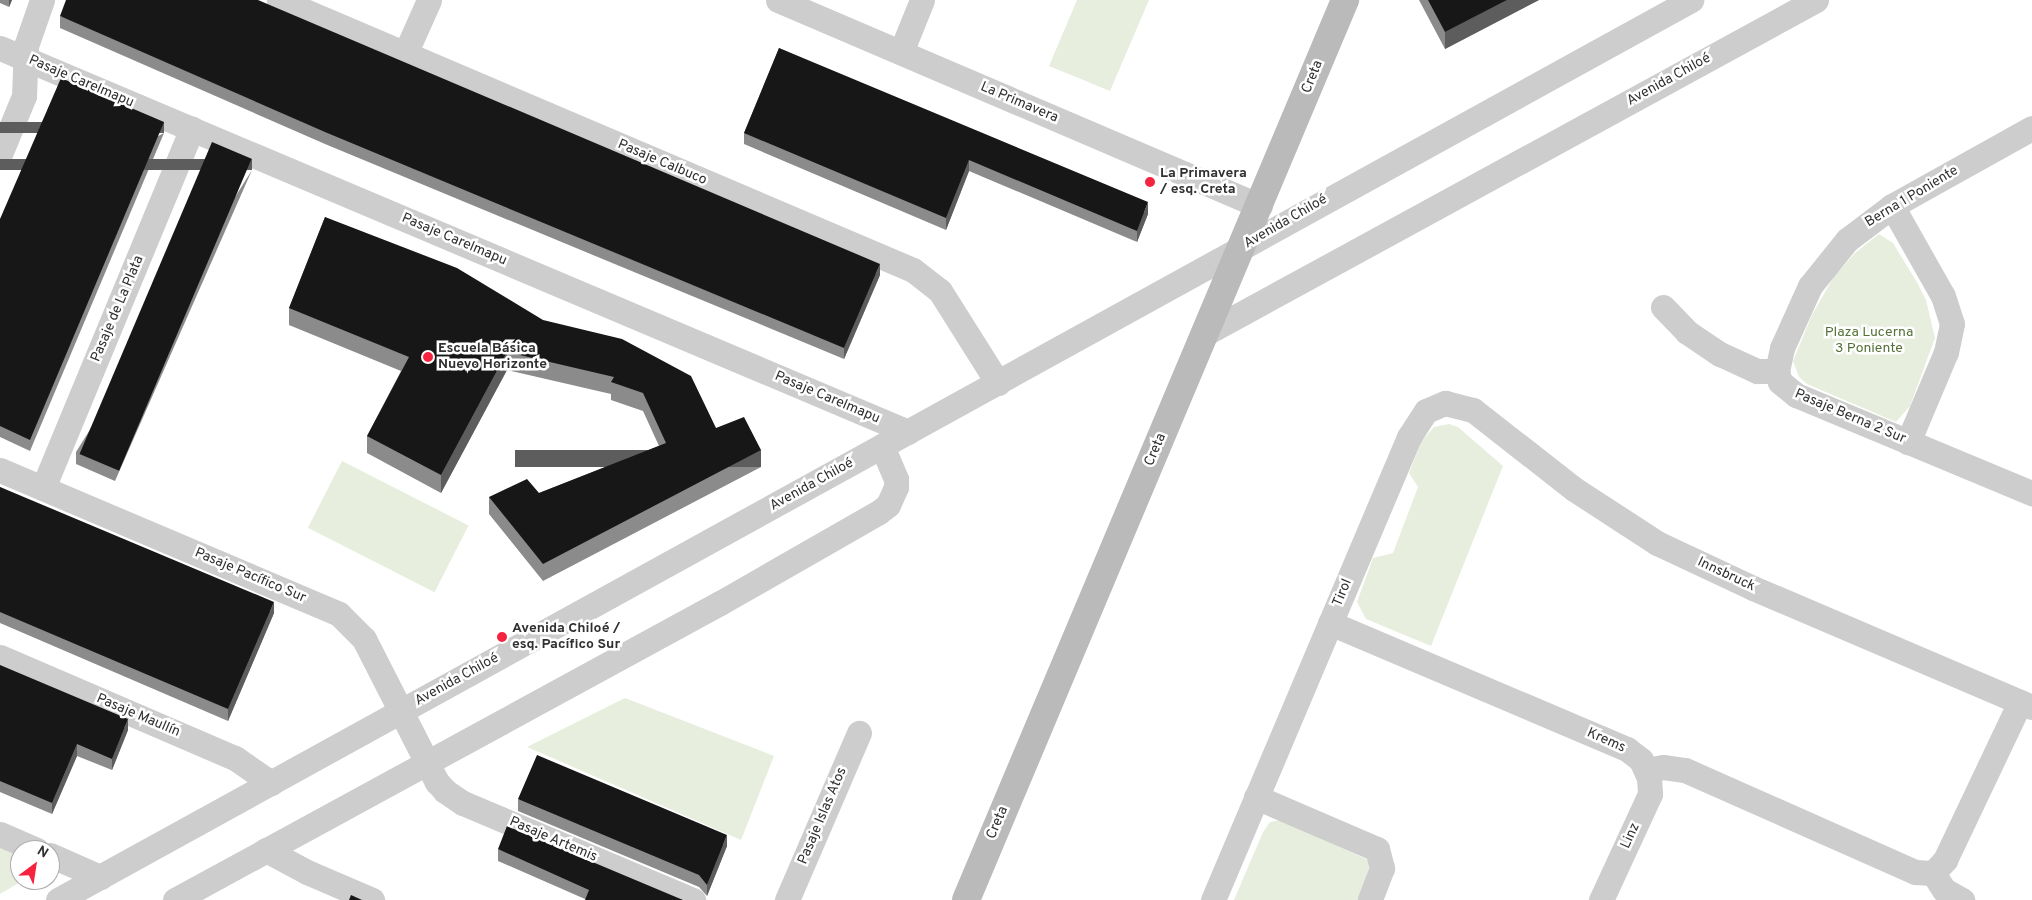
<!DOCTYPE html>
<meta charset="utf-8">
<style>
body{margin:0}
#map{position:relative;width:2032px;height:900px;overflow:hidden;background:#fff;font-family:Overpass,sans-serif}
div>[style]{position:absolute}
.green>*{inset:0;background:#e7eedd;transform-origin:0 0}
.street>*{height:25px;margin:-12.5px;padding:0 12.5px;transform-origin:12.5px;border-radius:12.5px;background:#cdcdcd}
.secondary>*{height:28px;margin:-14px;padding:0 14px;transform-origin:14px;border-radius:14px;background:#bababa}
.wall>*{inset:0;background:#8b8b8b}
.shaded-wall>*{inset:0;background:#5d5d5d;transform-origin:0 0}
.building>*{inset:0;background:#171717;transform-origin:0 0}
.dots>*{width:14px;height:14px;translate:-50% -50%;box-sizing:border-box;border:2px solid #fff;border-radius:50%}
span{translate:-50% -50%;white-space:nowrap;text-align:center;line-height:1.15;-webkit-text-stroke:5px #fff;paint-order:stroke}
.street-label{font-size:14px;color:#303030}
.poi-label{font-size:14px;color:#303030;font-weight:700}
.left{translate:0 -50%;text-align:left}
.park-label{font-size:14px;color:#567138}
.north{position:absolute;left:10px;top:840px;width:50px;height:50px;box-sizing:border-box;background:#fff;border:1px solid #acacac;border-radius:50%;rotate:31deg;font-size:14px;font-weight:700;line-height:20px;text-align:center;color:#303030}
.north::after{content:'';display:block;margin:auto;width:18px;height:22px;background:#f6233f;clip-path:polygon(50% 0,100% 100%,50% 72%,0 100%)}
</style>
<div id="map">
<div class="green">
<div style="clip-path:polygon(1077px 0,1149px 0,1110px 91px,1049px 66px)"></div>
<div style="clip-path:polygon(1879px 234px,1893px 243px,1918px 284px,1926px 300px,1935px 338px,1910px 406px,1896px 422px,1807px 384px,1799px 377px,1793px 361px,1812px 315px,1833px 278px,1855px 253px)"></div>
<div style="clip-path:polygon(1449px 424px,1458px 427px,1503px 466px,1431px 646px,1366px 619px,1357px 602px,1373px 558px,1393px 553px,1418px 487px,1409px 473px,1421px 442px,1434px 427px)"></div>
<div style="left:342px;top:461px;width:142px;height:75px;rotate:27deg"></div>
<div style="clip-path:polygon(625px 698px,774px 756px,741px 840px,527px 747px)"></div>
<div style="clip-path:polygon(1281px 820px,1368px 860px,1370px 865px,1359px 900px,1234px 900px,1263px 832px,1270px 822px)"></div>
<div style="clip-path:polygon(0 846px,20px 854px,20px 880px,24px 880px,0 894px)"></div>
</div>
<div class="street">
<div style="left:279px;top:0;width:689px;rotate:23.07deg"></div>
<div style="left:913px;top:270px;width:34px;rotate:38deg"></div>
<div style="left:940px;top:291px;width:109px;rotate:57.8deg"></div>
<div style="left:778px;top:0;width:524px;rotate:23.14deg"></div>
<div style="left:0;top:48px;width:986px;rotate:22.92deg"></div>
<div style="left:901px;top:52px;width:56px;rotate:-68deg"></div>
<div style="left:405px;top:54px;width:59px;rotate:-66deg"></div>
<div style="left:2032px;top:128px;width:160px;rotate:150.9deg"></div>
<div style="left:1892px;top:206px;width:56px;rotate:142.9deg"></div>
<div style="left:1847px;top:240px;width:59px;rotate:128.8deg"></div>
<div style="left:1810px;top:286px;width:68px;rotate:114.3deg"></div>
<div style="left:1782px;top:348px;width:24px;rotate:102deg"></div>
<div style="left:1777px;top:371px;width:11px;rotate:75deg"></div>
<div style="left:1780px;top:382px;width:21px;rotate:39deg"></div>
<div style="left:1796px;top:395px;width:256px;rotate:22.6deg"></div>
<div style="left:0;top:154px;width:63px;rotate:-67.5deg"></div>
<div style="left:24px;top:96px;width:50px;rotate:-87.7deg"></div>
<div style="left:26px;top:46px;width:49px;rotate:-70.8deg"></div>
<div style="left:1892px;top:206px;width:103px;rotate:60.5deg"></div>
<div style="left:1943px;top:296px;width:29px;rotate:72deg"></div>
<div style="left:1952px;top:324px;width:29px;rotate:102deg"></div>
<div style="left:1946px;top:352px;width:98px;rotate:112.9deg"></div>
<div style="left:1663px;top:307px;width:35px;rotate:46deg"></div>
<div style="left:1687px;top:332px;width:40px;rotate:34deg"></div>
<div style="left:1720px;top:354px;width:41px;rotate:24.7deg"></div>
<div style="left:1757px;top:371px;width:20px"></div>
<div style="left:1206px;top:333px;width:695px;rotate:-28.63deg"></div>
<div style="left:0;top:470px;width:368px;rotate:23deg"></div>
<div style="left:339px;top:614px;width:35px;rotate:45deg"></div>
<div style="left:364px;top:639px;width:161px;rotate:63deg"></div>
<div style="left:437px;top:782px;width:12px;rotate:48deg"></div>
<div style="left:445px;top:791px;width:22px;rotate:34deg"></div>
<div style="left:463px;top:803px;width:250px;rotate:22.9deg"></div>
<div style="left:43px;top:488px;width:389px;rotate:-67.5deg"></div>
<div style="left:1330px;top:623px;width:323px;rotate:23deg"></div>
<div style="left:1627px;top:749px;width:18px;rotate:38deg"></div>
<div style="left:1641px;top:760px;width:20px;rotate:66deg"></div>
<div style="left:1649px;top:778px;width:16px;rotate:86deg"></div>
<div style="left:1650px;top:794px;width:117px;rotate:114.8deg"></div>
<div style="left:0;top:657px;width:256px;rotate:23.3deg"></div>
<div style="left:235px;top:758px;width:44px;rotate:34.8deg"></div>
<div style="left:1647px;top:770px;width:16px;rotate:-11deg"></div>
<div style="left:1663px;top:767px;width:22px;rotate:8deg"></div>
<div style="left:1685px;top:770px;width:252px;rotate:23.9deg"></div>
<div style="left:1915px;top:872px;width:18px;rotate:3deg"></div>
<div style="left:1933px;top:873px;width:18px;rotate:-47deg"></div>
<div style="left:1945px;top:860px;width:175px;rotate:-64.6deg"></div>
<div style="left:1256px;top:797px;width:132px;rotate:23.3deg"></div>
<div style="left:1377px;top:849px;width:20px;rotate:75deg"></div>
<div style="left:1382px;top:868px;width:34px;rotate:111deg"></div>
<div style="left:0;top:834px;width:40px;rotate:23.4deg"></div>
<div style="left:266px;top:850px;width:47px;rotate:28.2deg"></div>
<div style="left:307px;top:872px;width:71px;rotate:23.3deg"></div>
<div style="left:50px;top:855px;width:55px;rotate:23.7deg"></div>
<div style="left:1933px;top:873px;width:20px;rotate:57deg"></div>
<div style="left:1944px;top:890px;width:21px;rotate:29deg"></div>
<div style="left:58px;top:900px;width:1865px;rotate:-28.86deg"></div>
<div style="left:175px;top:900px;width:621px;rotate:-28.59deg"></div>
<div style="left:720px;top:603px;width:183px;rotate:-29.8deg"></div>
<div style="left:879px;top:512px;width:11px;rotate:-38deg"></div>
<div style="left:888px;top:505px;width:20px;rotate:-66deg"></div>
<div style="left:896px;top:487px;width:8px;rotate:-90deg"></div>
<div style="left:896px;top:479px;width:36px;rotate:-113deg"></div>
<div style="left:787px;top:900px;width:182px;rotate:-66.7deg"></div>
<div style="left:1213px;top:900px;width:503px;rotate:-67.06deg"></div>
<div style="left:1409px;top:437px;width:31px;rotate:-57deg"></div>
<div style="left:1426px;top:411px;width:21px;rotate:-23deg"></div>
<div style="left:1445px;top:403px;width:29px;rotate:14deg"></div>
<div style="left:1473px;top:410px;width:128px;rotate:38deg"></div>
<div style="left:1574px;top:489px;width:99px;rotate:33deg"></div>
<div style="left:1657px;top:543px;width:106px;rotate:25.1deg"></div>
<div style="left:1753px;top:588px;width:303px;rotate:23.1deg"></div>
</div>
<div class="secondary">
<div style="left:966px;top:900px;width:977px;rotate:-67.16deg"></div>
</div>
<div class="wall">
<div style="clip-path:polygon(0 0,12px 0,9px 7px,0 3px)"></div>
<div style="clip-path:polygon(1419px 0,1539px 0,1445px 49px)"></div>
<div style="clip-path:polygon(60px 16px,880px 275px,844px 359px,325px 144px,60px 28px)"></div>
<div style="clip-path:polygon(779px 48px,1148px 214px,1137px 242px,969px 171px,946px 230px,744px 144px,744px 133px)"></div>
<div style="clip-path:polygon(164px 133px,30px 451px,0 437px,0 219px)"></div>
<div style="clip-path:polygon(252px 170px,115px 481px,76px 464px,76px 452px)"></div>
<div style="clip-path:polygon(325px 217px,716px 428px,761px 467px,543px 581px,489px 514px,489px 497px,539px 493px,659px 446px,643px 411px,611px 400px,611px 394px,507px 370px,441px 493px,367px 453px,367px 436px,401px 371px,289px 325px,289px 308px)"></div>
<div style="clip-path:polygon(0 487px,274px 613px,228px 721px,0 623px)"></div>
<div style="clip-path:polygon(0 665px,128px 730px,112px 770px,77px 756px,52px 814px,0 792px)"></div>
<div style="clip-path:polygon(518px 799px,727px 846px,707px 896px,699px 887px,518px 811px)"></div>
<div style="clip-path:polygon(498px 849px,683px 900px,585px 899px,498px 861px)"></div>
</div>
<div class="shaded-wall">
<div style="clip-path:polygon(9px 0,12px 0,9px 7px)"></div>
<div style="clip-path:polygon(1507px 0,1539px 0,1445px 49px,1445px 32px)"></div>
<div style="left:164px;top:122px;width:11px;height:345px;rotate:90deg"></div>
<div style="left:252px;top:159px;width:11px;height:340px;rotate:90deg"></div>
<div style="clip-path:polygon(969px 160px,969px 171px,946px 230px,946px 218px)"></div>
<div style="clip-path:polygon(1148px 202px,1148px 214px,1137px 242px,1137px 231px)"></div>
<div style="clip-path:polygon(880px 264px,880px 275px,844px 359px,844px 348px)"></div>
<div style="clip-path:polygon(507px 352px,507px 370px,441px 493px,441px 475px)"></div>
<div style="left:761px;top:450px;width:17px;height:246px;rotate:90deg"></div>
<div style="clip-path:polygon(274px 602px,274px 613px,228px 721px,228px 709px)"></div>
<div style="clip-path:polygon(128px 719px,128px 730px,112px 770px,112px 759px)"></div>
<div style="clip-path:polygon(77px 744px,77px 756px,52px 814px,52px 803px)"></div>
<div style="clip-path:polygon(727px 835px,727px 846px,707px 896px,707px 885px)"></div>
</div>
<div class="building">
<div style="clip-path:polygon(66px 0,258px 0,880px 264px,844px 348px,325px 132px,60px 16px)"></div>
<div style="clip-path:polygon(1428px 0,1507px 0,1445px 32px)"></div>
<div style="clip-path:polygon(779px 48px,1148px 202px,1137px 231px,969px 160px,946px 218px,744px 133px)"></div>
<div style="clip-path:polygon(61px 78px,164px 122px,30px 440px,0 426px,0 219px)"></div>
<div style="left:212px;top:142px;width:43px;height:339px;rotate:23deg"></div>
<div style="clip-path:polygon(325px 217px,457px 268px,543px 320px,622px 339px,691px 376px,716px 428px,744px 417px,761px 450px,543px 564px,489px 497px,527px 479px,539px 493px,666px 443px,643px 393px,611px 382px,614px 377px,507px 352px,441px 475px,367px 436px,409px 357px,289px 308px)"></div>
<div style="clip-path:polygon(0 487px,274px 602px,228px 709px,0 612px)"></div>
<div style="clip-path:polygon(0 665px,128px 719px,112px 759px,77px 744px,52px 803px,0 781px)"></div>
<div style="clip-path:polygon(537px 755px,727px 835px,707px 885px,699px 875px,518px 799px)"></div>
<div style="clip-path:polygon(507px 826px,683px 900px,585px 900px,589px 890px,498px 849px)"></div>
<div style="clip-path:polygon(351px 895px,362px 900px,349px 900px)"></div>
</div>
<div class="dots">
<div style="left:1150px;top:182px;background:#f6233f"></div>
<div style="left:428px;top:357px;background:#f6233f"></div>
<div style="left:502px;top:637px;background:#f6233f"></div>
</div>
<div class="street-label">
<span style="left:1313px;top:77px;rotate:-68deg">Creta</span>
<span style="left:1669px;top:80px;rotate:-29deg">Avenida Chiloé</span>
<span style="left:81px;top:82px;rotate:23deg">Pasaje Carelmapu</span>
<span style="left:1019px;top:103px;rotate:23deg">La Primavera</span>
<span style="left:662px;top:163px;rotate:23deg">Pasaje Calbuco</span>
<span style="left:1912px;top:197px;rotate:-31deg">Berna 1 Poniente</span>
<span style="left:1286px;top:222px;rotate:-30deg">Avenida Chiloé</span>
<span style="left:454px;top:240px;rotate:23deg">Pasaje Carelmapu</span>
<span style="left:118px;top:309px;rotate:-67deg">Pasaje de La Plata</span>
<span style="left:827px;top:398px;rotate:23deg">Pasaje Carelmapu</span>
<span style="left:1850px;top:417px;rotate:23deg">Pasaje Berna 2 Sur</span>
<span style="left:1156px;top:450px;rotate:-67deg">Creta</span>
<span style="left:812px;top:485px;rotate:-29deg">Avenida Chiloé</span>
<span style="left:1726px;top:575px;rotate:25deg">Innsbruck</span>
<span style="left:250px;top:576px;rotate:23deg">Pasaje Pacífico Sur</span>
<span style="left:1343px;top:593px;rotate:-67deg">Tirol</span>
<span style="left:457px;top:680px;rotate:-29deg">Avenida Chiloé</span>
<span style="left:138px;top:716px;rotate:23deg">Pasaje Maullín</span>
<span style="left:1606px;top:741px;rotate:24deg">Krems</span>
<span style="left:823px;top:816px;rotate:-67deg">Pasaje Islas Atos</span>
<span style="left:998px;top:823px;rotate:-67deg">Creta</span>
<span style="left:1631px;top:836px;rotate:-66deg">Linz</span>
<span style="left:553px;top:840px;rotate:23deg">Pasaje Artemis</span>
</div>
<div class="poi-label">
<span class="left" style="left:1160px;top:182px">La Primavera<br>/ esq. Creta</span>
<span class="left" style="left:438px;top:357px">Escuela Básica<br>Nuevo Horizonte</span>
<span class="left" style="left:512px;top:637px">Avenida Chiloé /<br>esq. Pacífico Sur</span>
</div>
<div class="park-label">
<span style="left:1869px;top:341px">Plaza Lucerna<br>3 Poniente</span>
</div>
<div class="north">N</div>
</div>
